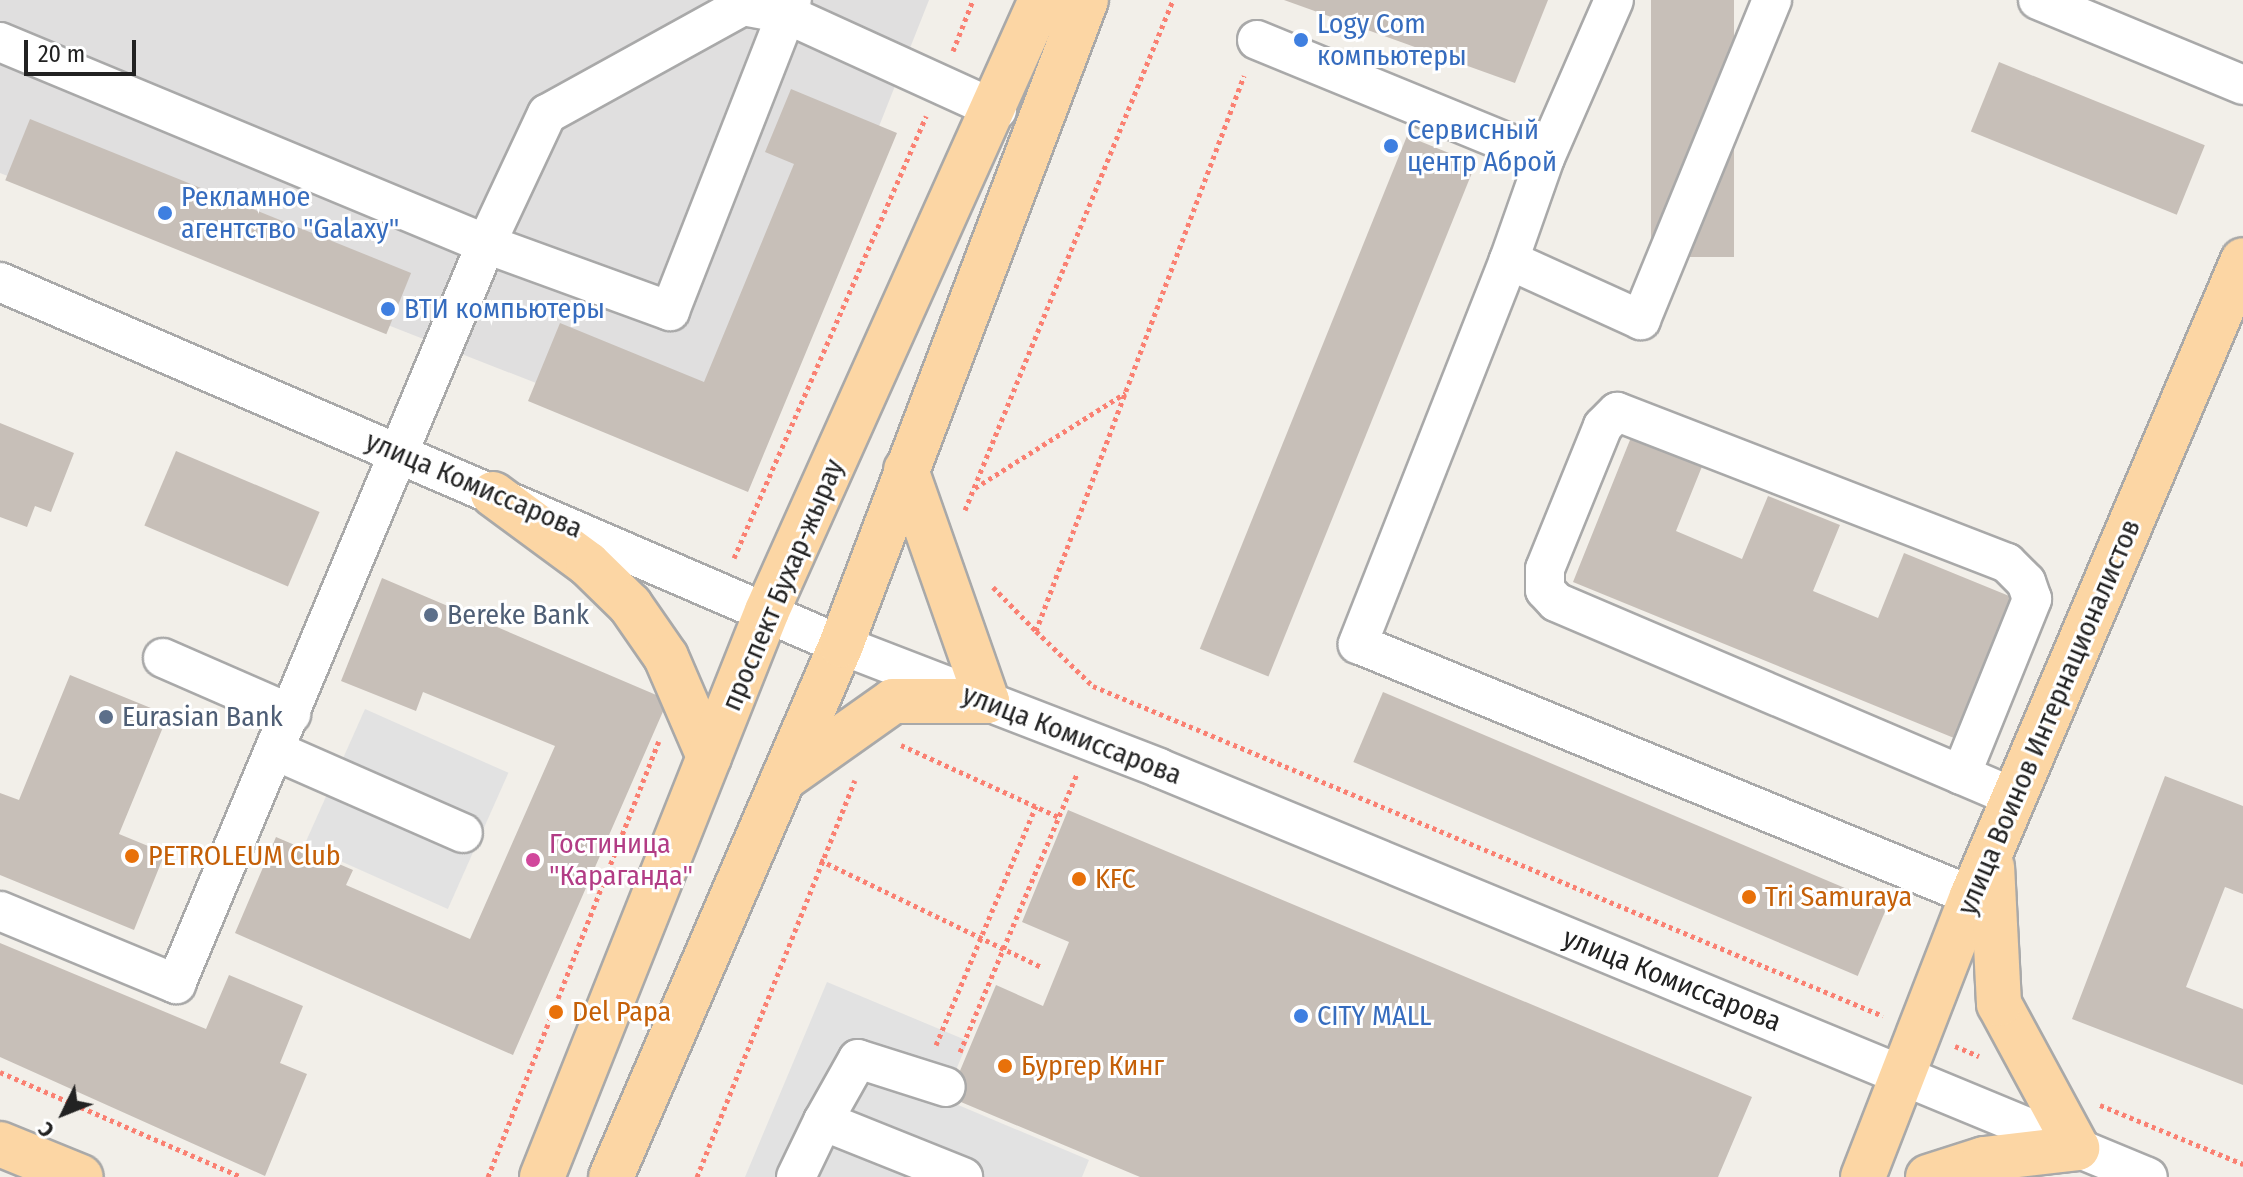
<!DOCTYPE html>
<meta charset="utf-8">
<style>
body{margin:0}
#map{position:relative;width:2243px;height:1177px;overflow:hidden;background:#f2efe9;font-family:"Fira Sans Condensed",sans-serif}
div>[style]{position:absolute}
.residential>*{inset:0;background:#e0dfdf}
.parking>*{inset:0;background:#e2e2e2;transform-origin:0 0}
.building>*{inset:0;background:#c7bfb8;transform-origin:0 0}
.path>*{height:5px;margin-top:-2.5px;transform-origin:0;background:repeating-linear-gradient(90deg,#fa8072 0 4px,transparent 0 8px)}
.roads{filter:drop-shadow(2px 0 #a9a9a9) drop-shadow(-2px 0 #a9a9a9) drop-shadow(0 2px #a9a9a9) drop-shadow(0 -2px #a9a9a9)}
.minor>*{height:38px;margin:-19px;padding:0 19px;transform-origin:19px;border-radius:19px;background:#fff}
.major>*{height:44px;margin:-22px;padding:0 22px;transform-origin:22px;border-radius:22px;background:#fcd6a4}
.dots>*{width:22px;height:22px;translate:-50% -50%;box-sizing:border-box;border:4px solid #fff;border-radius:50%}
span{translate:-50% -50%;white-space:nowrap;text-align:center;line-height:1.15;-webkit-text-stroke:6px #fff;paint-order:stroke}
.shop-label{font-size:28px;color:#366cbe}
.left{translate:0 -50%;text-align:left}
.street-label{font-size:28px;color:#222}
.service-label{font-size:28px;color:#4e5e75}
.hotel-label{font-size:28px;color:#b23c85}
.food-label{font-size:28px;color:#c56008}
.north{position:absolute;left:24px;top:1073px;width:80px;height:80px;-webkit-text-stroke:6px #fff;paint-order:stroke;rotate:227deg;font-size:22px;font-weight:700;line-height:32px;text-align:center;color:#222}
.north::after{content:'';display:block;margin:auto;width:28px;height:36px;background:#222;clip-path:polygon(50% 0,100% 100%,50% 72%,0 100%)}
.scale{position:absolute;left:24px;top:40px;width:112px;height:36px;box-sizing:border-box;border:4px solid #222;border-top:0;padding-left:10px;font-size:24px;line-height:28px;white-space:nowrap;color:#222;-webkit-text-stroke:6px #fff;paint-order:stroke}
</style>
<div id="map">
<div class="residential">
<div style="clip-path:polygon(0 0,929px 0,745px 465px,0 173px)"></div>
</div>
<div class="parking">
<div style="left:365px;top:709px;width:157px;height:149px;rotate:24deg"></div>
<div style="clip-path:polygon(827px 982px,968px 1041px,944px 1099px,1089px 1160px,1082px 1177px,745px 1177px)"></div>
</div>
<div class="building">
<div style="clip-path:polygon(1284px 0,1548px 0,1515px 83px)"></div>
<div style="left:1651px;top:0;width:83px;height:257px"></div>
<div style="left:1999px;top:62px;width:222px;height:75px;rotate:22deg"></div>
<div style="clip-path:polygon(791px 89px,897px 133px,748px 492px,528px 401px,560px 323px,704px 382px,794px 164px,765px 152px)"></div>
<div style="left:30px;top:119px;width:411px;height:66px;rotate:22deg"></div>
<div style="left:1407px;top:136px;width:74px;height:553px;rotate:22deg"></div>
<div style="clip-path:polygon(0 423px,74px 453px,51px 512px,35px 506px,27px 527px,0 517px)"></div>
<div style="clip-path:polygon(1632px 435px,1703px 464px,1676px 531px,1742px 559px,1768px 496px,1840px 525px,1813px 591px,1878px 618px,1904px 553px,2019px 600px,1976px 706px,1968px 702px,1954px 738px,1573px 582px)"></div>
<div style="left:176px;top:451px;width:156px;height:81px;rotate:23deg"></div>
<div style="clip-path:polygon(382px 578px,668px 700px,513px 1055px,235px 933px,276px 837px,353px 870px,346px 885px,470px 939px,555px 746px,423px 692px,416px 711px,341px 681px)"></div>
<div style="clip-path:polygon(70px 675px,168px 715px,119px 834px,165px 853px,134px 930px,0 875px,0 793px,19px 800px)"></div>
<div style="left:1383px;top:692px;width:548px;height:76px;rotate:23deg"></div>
<div style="clip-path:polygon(2165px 776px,2243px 806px,2243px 894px,2225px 887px,2186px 987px,2243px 1009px,2243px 1085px,2072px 1019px)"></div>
<div style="clip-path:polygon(1068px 810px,1752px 1097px,1718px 1177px,1140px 1177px,949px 1097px,996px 985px,1043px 1006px,1069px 942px,1022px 922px)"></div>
<div style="clip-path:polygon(0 943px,206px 1029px,229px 975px,303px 1006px,280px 1063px,307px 1074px,265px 1176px,0 1057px)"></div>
</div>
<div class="path">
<div style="left:953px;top:51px;width:55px;rotate:-68.6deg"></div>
<div style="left:975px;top:488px;width:178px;rotate:-32.3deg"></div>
<div style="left:965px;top:510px;width:551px;rotate:-67.81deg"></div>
<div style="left:734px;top:558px;width:482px;rotate:-66.5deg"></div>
<div style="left:993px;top:587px;width:62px;rotate:45.7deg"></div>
<div style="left:1036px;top:631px;width:593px;rotate:-69.46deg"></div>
<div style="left:1036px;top:631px;width:79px;rotate:44deg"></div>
<div style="left:1093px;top:686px;width:856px;rotate:22.67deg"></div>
<div style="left:901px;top:745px;width:174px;rotate:24.5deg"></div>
<div style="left:820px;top:860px;width:246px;rotate:25.8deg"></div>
<div style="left:936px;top:1045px;width:259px;rotate:-67.3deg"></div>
<div style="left:1955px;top:1046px;width:26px;rotate:23deg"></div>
<div style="left:960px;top:1052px;width:302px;rotate:-67.2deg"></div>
<div style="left:0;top:1072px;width:263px;rotate:23.5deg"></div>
<div style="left:2100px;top:1105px;width:155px;rotate:22.4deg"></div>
<div style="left:488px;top:1177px;width:468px;rotate:-68.6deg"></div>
<div style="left:697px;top:1177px;width:427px;rotate:-68.3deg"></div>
</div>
<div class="roads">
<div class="minor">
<div style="left:1772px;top:0;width:346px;rotate:112.3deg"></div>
<div style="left:1641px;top:320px;width:145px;rotate:-155.6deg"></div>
<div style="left:1509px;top:260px;width:413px;rotate:111.5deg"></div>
<div style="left:1358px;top:644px;width:664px;rotate:22.31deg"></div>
<div style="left:2038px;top:0;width:222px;rotate:22.5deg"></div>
<div style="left:1257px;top:40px;width:311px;rotate:22.3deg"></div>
<div style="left:1545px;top:158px;width:172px;rotate:-66.4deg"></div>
<div style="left:0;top:42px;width:526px;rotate:22.57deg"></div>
<div style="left:486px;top:244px;width:144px;rotate:-64.9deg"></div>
<div style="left:547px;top:114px;width:224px;rotate:-28.9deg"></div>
<div style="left:743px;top:6px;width:44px;rotate:10.5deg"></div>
<div style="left:786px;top:14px;width:232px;rotate:24.5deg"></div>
<div style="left:1509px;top:260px;width:108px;rotate:-70.6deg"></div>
<div style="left:0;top:282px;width:916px;rotate:23.35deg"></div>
<div style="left:841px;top:645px;width:341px;rotate:21.1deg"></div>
<div style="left:1159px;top:768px;width:1070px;rotate:22.47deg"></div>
<div style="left:163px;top:658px;width:140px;rotate:23.6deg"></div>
<div style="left:276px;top:751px;width:204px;rotate:23.7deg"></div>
<div style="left:1961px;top:775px;width:190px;rotate:-68deg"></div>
<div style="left:2032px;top:599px;width:18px;rotate:-109deg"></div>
<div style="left:2026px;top:582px;width:27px;rotate:-135deg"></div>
<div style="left:2007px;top:563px;width:418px;rotate:-158.8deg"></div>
<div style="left:1617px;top:412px;width:20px;rotate:135deg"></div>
<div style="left:1603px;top:426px;width:154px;rotate:112.1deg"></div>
<div style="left:1545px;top:569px;width:21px;rotate:90deg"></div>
<div style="left:1545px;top:590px;width:16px;rotate:47deg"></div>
<div style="left:1556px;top:602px;width:498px;rotate:23.1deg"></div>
<div style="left:0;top:911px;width:191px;rotate:22.5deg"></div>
<div style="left:176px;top:984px;width:802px;rotate:-67.27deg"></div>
<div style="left:486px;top:244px;width:196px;rotate:20deg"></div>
<div style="left:670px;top:311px;width:334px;rotate:-68.6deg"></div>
<div style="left:823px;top:1121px;width:71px;rotate:-60.6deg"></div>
<div style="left:858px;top:1059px;width:92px;rotate:17.7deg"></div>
<div style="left:796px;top:1177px;width:62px;rotate:-64.3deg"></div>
<div style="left:823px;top:1121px;width:151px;rotate:21.8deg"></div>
</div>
<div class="major">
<div style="left:493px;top:494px;width:118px;rotate:36.4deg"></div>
<div style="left:588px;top:564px;width:59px;rotate:44.3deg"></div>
<div style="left:630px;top:605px;width:63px;rotate:55.3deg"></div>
<div style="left:666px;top:657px;width:109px;rotate:66.7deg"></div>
<div style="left:783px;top:779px;width:135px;rotate:-35.3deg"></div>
<div style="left:893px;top:701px;width:94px"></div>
<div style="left:987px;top:701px;width:245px;rotate:-109.3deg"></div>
<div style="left:0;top:1144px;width:87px;rotate:22.2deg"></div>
<div style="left:542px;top:1177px;width:609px;rotate:-68.32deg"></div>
<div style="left:767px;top:611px;width:670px;rotate:-65.85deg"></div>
<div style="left:611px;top:1177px;width:580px;rotate:-66.62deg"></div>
<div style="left:841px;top:645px;width:690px;rotate:-69.2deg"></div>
<div style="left:1863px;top:1177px;width:301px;rotate:-68.8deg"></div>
<div style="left:1972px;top:896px;width:691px;rotate:-66.92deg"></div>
<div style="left:1928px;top:1177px;width:59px;rotate:-17.8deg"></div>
<div style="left:1984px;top:1159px;width:94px;rotate:-6.7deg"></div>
<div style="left:2077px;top:1148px;width:164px;rotate:-118.4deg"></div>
<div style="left:1999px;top:1004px;width:137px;rotate:-92.9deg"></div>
</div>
</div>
<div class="dots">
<div style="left:1301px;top:40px;background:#3f7fe0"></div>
<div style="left:1391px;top:146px;background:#3f7fe0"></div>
<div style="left:165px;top:213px;background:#3f7fe0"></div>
<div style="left:388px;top:309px;background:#3f7fe0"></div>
<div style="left:431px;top:615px;background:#5c6f8a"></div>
<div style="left:106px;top:717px;background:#5c6f8a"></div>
<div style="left:132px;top:856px;background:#e8710a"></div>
<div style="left:533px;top:860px;background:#d1479c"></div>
<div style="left:1079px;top:879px;background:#e8710a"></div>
<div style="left:1749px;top:897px;background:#e8710a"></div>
<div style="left:556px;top:1012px;background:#e8710a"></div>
<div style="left:1301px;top:1016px;background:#3f7fe0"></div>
<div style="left:1005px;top:1066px;background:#e8710a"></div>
</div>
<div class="shop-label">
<span class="left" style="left:1317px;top:40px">Logy Com<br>компьютеры</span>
<span class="left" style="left:1407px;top:146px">Сервисный<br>центр Аброй</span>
<span class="left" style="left:181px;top:213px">Рекламное<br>агентство "Galaxy"</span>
<span class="left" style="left:404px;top:309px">ВТИ компьютеры</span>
<span class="left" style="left:1317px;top:1016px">CITY MALL</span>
</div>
<div class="street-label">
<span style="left:474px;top:485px;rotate:23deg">улица Комиссарова</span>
<span style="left:783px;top:585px;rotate:-67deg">проспект Бухар-жырау</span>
<span style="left:2049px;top:717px;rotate:-67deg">улица Воинов Интернационалистов</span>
<span style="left:1072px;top:735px;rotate:21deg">улица Комиссарова</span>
<span style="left:1672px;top:980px;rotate:22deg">улица Комиссарова</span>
</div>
<div class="service-label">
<span class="left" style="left:447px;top:615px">Bereke Bank</span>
<span class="left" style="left:122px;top:717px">Eurasian Bank</span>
</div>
<div class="hotel-label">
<span class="left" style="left:549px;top:860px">Гостиница<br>"Караганда"</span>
</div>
<div class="food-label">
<span class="left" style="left:148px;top:856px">PETROLEUM Club</span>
<span class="left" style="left:1095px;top:879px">KFC</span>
<span class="left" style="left:1765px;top:897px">Tri Samuraya</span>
<span class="left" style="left:572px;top:1012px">Del Papa</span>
<span class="left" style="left:1021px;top:1066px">Бургер Кинг</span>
</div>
<div class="north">С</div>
<div class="scale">20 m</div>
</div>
